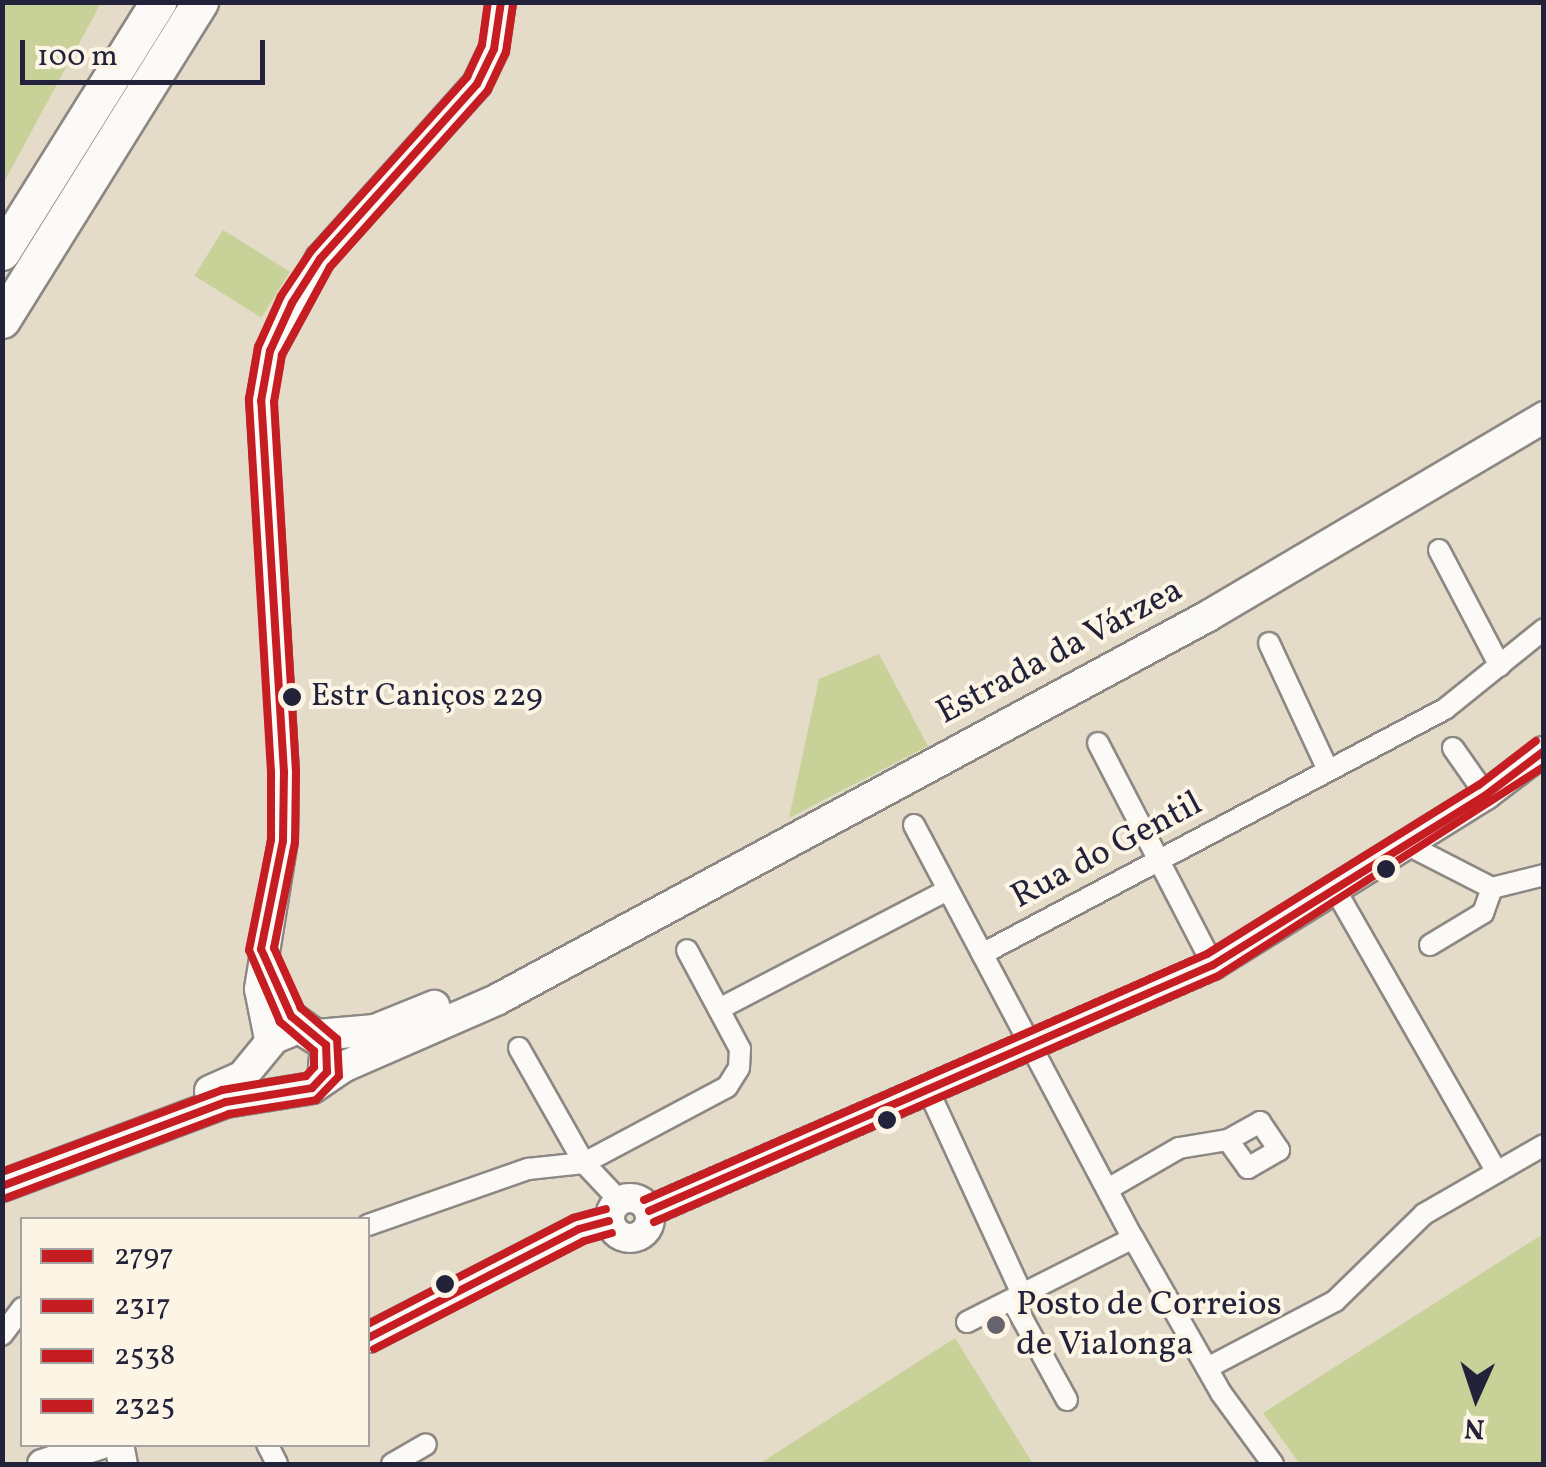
<!DOCTYPE html>
<meta charset="utf-8">
<style>
body{margin:0}
#map{position:relative;width:1546px;height:1467px;overflow:hidden;background:#e4dbc9;font-family:Vollkorn,serif}
div>[style]{position:absolute}
.green>*{inset:0;background:#c8d298;transform-origin:0 0}
.roads{filter:drop-shadow(2px 0 #8d8883) drop-shadow(-2px 0 #8d8883) drop-shadow(0 2px #8d8883) drop-shadow(0 -2px #8d8883)}
.street>*{height:20px;margin:-10px;padding:0 10px;transform-origin:10px;border-radius:10px;background:#fbfaf7}
.secondary>*{height:28px;margin:-14px;padding:0 14px;transform-origin:14px;border-radius:14px;background:#fbfaf7}
.secondary>.ring{margin:-14px;padding:0;box-sizing:content-box;background:none;border:28px solid #fbfaf7;border-radius:50%}
.primary>*{height:30px;margin:-15px;padding:0 15px;transform-origin:15px;border-radius:15px;background:#fbfaf7}
.highway>*{height:35px;margin:-17.5px;padding:0 17.5px;transform-origin:17.5px;border-radius:17.5px;background:#fbfaf7}
.bus-1>*{height:8px;margin:-4px;padding:0 4px;transform-origin:4px;border-radius:4px;background:#c61d23}
.bus-2>*{height:8px;margin:-4px;padding:0 4px;transform-origin:4px;border-radius:4px;background:#c61d23}
.bus-3>*{height:8px;margin:-4px;padding:0 4px;transform-origin:4px;border-radius:4px;background:#c61d23}
.bus-4>*{height:8px;margin:-4px;padding:0 4px;transform-origin:4px;border-radius:4px;background:#c61d23}
.dots>*{width:28px;height:28px;translate:-50% -50%;box-sizing:border-box;border:5px solid #fcf5e5;border-radius:50%}
span{translate:-50% -50%;white-space:nowrap;text-align:center;line-height:1.15;-webkit-text-stroke:8px #fcf5e5;paint-order:stroke}
.bus-label{font-size:32px;color:#22223b}
.left{translate:0 -50%;text-align:left}
.street-label{font-size:35px;color:#22223b}
.poi-label{font-size:35px;color:#22223b}
.frame{position:absolute;inset:0;border:5px solid #22223b;pointer-events:none}
.legend{position:absolute;left:20px;top:1217px;width:350px;height:230px;box-sizing:border-box;background:#fcf5e5;border:2px solid #a5a1a1;margin:0;padding:12px 18px;list-style:none;font-size:30px;color:#22223b}
.legend li{display:flex;align-items:center;gap:20px;height:50px}
.legend b{width:50px;border:2px solid #a5a1a1}
.north{position:absolute;left:1426px;top:1347px;width:100px;height:100px;-webkit-text-stroke:8px #fcf5e5;paint-order:stroke;rotate:183deg;font-size:28px;font-weight:700;line-height:40px;text-align:center;color:#22223b}
.north::after{content:'';display:block;margin:auto;width:35px;height:45px;background:#22223b;clip-path:polygon(50% 0,100% 100%,50% 72%,0 100%)}
.scale{position:absolute;left:20px;top:40px;width:245px;height:45px;box-sizing:border-box;border:5px solid #22223b;border-top:0;padding-left:12px;font-size:30px;line-height:35px;white-space:nowrap;color:#22223b;-webkit-text-stroke:8px #fcf5e5;paint-order:stroke}
</style>
<div id="map">
<div class="green">
<div style="clip-path:polygon(3px 2px,101px 3px,3px 184px,2px 3px)"></div>
<div style="left:223px;top:230px;width:79px;height:54px;rotate:32deg"></div>
<div style="clip-path:polygon(879px 654px,928px 746px,789px 818px,819px 679px)"></div>
<div style="clip-path:polygon(1543px 1234px,1543px 1464px,1300px 1464px,1263px 1413px)"></div>
<div style="clip-path:polygon(955px 1338px,1033px 1464px,759px 1464px)"></div>
</div>
<div class="roads">
<div class="street">
<div style="left:1439px;top:550px;width:131px;rotate:62.3deg"></div>
<div style="left:1269px;top:643px;width:140px;rotate:65.1deg"></div>
<div style="left:1098px;top:743px;width:250px;rotate:62.6deg"></div>
<div style="left:1453px;top:748px;width:57px;rotate:54.9deg"></div>
<div style="left:914px;top:825px;width:467px;rotate:62.1deg"></div>
<div style="left:1133px;top:1238px;width:178px;rotate:60.4deg"></div>
<div style="left:1221px;top:1393px;width:88px;rotate:53.8deg"></div>
<div style="left:1408px;top:845px;width:94px;rotate:27.1deg"></div>
<div style="left:1492px;top:888px;width:54px;rotate:-14deg"></div>
<div style="left:1336px;top:891px;width:324px;rotate:60.2deg"></div>
<div style="left:1430px;top:945px;width:62px;rotate:-31.1deg"></div>
<div style="left:1483px;top:913px;width:27px;rotate:-70deg"></div>
<div style="left:982px;top:954px;width:524px;rotate:-27.89deg"></div>
<div style="left:1445px;top:709px;width:127px;rotate:-38.9deg"></div>
<div style="left:719px;top:1009px;width:258px;rotate:-27.5deg"></div>
<div style="left:519px;top:1048px;width:132px;rotate:60.5deg"></div>
<div style="left:584px;top:1163px;width:51px;rotate:46.6deg"></div>
<div style="left:930px;top:1094px;width:222px;rotate:65.3deg"></div>
<div style="left:1108px;top:1189px;width:82px;rotate:-30deg"></div>
<div style="left:1179px;top:1148px;width:50px;rotate:-9.3deg"></div>
<div style="left:1228px;top:1140px;width:37px;rotate:-29deg"></div>
<div style="left:1260px;top:1122px;width:34px;rotate:56deg"></div>
<div style="left:1279px;top:1150px;width:36px;rotate:150deg"></div>
<div style="left:1248px;top:1168px;width:34px;rotate:-126deg"></div>
<div style="left:368px;top:1225px;width:170px;rotate:-19.3deg"></div>
<div style="left:528px;top:1169px;width:56px;rotate:-6.1deg"></div>
<div style="left:584px;top:1163px;width:162px;rotate:-28deg"></div>
<div style="left:727px;top:1087px;width:22px;rotate:-58deg"></div>
<div style="left:739px;top:1068px;width:19px;rotate:-87deg"></div>
<div style="left:740px;top:1049px;width:112px;rotate:-118.2deg"></div>
<div style="left:1012px;top:1300px;width:114px;rotate:61.2deg"></div>
<div style="left:967px;top:1322px;width:186px;rotate:-26.8deg"></div>
<div style="left:2px;top:1335px;width:34px;rotate:-53deg"></div>
<div style="left:1209px;top:1367px;width:142px;rotate:-27.6deg"></div>
<div style="left:1335px;top:1301px;width:124px;rotate:-44.3deg"></div>
<div style="left:1424px;top:1214px;width:138px;rotate:-29.9deg"></div>
<div style="left:267px;top:1444px;width:22px;rotate:63deg"></div>
<div style="left:392px;top:1464px;width:39px;rotate:-30deg"></div>
</div>
<div class="secondary">
<div style="left:268px;top:969px;width:52px;rotate:63.9deg"></div>
<div style="left:291px;top:1016px;width:26px;rotate:36deg"></div>
<div style="left:270px;top:1044px;width:56px;rotate:-101.3deg"></div>
<div style="left:259px;top:989px;width:150px;rotate:-80.8deg"></div>
<div style="left:283px;top:841px;width:69px;rotate:-89.2deg"></div>
<div style="left:284px;top:772px;width:372px;rotate:-93.5deg"></div>
<div style="left:261px;top:401px;width:51px;rotate:-79.8deg"></div>
<div style="left:270px;top:351px;width:105px;rotate:-61.5deg"></div>
<div style="left:320px;top:259px;width:235px;rotate:-48.1deg"></div>
<div style="left:477px;top:84px;width:39px;rotate:-64deg"></div>
<div style="left:494px;top:49px;width:48px;rotate:-81.5deg"></div>
<div class="ring" style="left:610px;top:1198px;width:12px;height:12px"></div>
<div style="left:649px;top:1211px;width:615px;rotate:-23.57deg"></div>
<div style="left:1213px;top:965px;width:322px;rotate:-31.9deg"></div>
<div style="left:1486px;top:795px;width:73px;rotate:-37.2deg"></div>
<div style="left:368px;top:1338px;width:237px;rotate:-27.3deg"></div>
<div style="left:579px;top:1229px;width:31px;rotate:-15deg"></div>
<div style="left:119px;top:1444px;width:20px;rotate:79deg"></div>
<div style="left:42px;top:1464px;width:63px;rotate:-18.4deg"></div>
</div>
<div class="primary">
<div style="left:317px;top:1035px;width:58px;rotate:-4.9deg"></div>
<div style="left:375px;top:1030px;width:64px;rotate:-22.1deg"></div>
<div style="left:210px;top:1091px;width:35px;rotate:-24deg"></div>
<div style="left:242px;top:1077px;width:50px;rotate:-50.6deg"></div>
<div style="left:274px;top:1038px;width:27px;rotate:-22deg"></div>
<div style="left:299px;top:1028px;width:32px;rotate:32deg"></div>
<div style="left:326px;top:1045px;width:34px;rotate:95deg"></div>
<div style="left:2px;top:1186px;width:239px;rotate:-20.6deg"></div>
<div style="left:226px;top:1102px;width:87px;rotate:-9.2deg"></div>
<div style="left:312px;top:1088px;width:40px;rotate:-34deg"></div>
<div style="left:345px;top:1066px;width:167px;rotate:-23.6deg"></div>
<div style="left:498px;top:999px;width:807px;rotate:-28.34deg"></div>
<div style="left:1208px;top:616px;width:391px;rotate:-30.6deg"></div>
</div>
<div class="highway">
<div style="left:2px;top:252px;width:295px;rotate:-58deg"></div>
<div style="left:2px;top:320px;width:375px;rotate:-58.1deg"></div>
</div>
</div>
<div class="bus-1">
<div style="left:649px;top:1211px;width:615px;rotate:-23.57deg"></div>
<div style="left:1213px;top:965px;width:322px;rotate:-31.9deg"></div>
<div style="left:1486px;top:795px;width:73px;rotate:-37.2deg"></div>
<div style="left:368px;top:1338px;width:237px;rotate:-27.3deg"></div>
<div style="left:579px;top:1229px;width:31px;rotate:-15deg"></div>
</div>
<div class="bus-2">
<div style="left:6px;top:1198px;width:238px;rotate:-20.6deg"></div>
<div style="left:229px;top:1114px;width:88px;rotate:-9.1deg"></div>
<div style="left:316px;top:1100px;width:33px;rotate:-46deg"></div>
<div style="left:339px;top:1076px;width:37px;rotate:-93deg"></div>
<div style="left:337px;top:1039px;width:48px;rotate:-139.3deg"></div>
<div style="left:301px;top:1008px;width:66px;rotate:-114.2deg"></div>
<div style="left:274px;top:948px;width:108px;rotate:-78.8deg"></div>
<div style="left:295px;top:842px;width:70px;rotate:-89.2deg"></div>
<div style="left:296px;top:772px;width:371px;rotate:-93.4deg"></div>
<div style="left:274px;top:402px;width:48px;rotate:-80.3deg"></div>
<div style="left:282px;top:355px;width:100px;rotate:-61.4deg"></div>
<div style="left:330px;top:267px;width:237px;rotate:-48.2deg"></div>
<div style="left:488px;top:90px;width:42px;rotate:-64.7deg"></div>
<div style="left:506px;top:52px;width:49px;rotate:-81.7deg"></div>
<div style="left:654px;top:1222px;width:615px;rotate:-23.57deg"></div>
<div style="left:1218px;top:976px;width:387px;rotate:-32.7deg"></div>
<div style="left:374px;top:1349px;width:236px;rotate:-27.2deg"></div>
<div style="left:584px;top:1241px;width:29px;rotate:-16deg"></div>
</div>
<div class="bus-3">
<div style="left:2px;top:1172px;width:235px;rotate:-20.4deg"></div>
<div style="left:222px;top:1090px;width:85px;rotate:-9.5deg"></div>
<div style="left:306px;top:1076px;width:12px;rotate:-48deg"></div>
<div style="left:314px;top:1067px;width:16px;rotate:-90deg"></div>
<div style="left:314px;top:1051px;width:45px;rotate:-139.5deg"></div>
<div style="left:280px;top:1022px;width:78px;rotate:-113.3deg"></div>
<div style="left:249px;top:950px;width:112px;rotate:-78.7deg"></div>
<div style="left:271px;top:840px;width:68px;rotate:-90deg"></div>
<div style="left:271px;top:772px;width:374px;rotate:-93.4deg"></div>
<div style="left:249px;top:399px;width:53px;rotate:-80.2deg"></div>
<div style="left:258px;top:347px;width:56px;rotate:-65.7deg"></div>
<div style="left:281px;top:296px;width:54px;rotate:-56.3deg"></div>
<div style="left:311px;top:251px;width:234px;rotate:-48.1deg"></div>
<div style="left:467px;top:77px;width:35px;rotate:-65deg"></div>
<div style="left:482px;top:45px;width:43px;rotate:-82.1deg"></div>
<div style="left:644px;top:1200px;width:614px;rotate:-23.6deg"></div>
<div style="left:1207px;top:954px;width:320px;rotate:-31.9deg"></div>
<div style="left:1479px;top:785px;width:72px;rotate:-37.7deg"></div>
<div style="left:368px;top:1324px;width:231px;rotate:-27.3deg"></div>
<div style="left:573px;top:1218px;width:34px;rotate:-15deg"></div>
</div>
<div class="bus-4">
<div style="left:2px;top:1186px;width:239px;rotate:-20.6deg"></div>
<div style="left:226px;top:1102px;width:87px;rotate:-9.2deg"></div>
<div style="left:312px;top:1088px;width:22px;rotate:-47deg"></div>
<div style="left:327px;top:1072px;width:27px;rotate:-92deg"></div>
<div style="left:326px;top:1045px;width:45px;rotate:-140.4deg"></div>
<div style="left:291px;top:1016px;width:73px;rotate:-114.1deg"></div>
<div style="left:261px;top:949px;width:110px;rotate:-78.5deg"></div>
<div style="left:283px;top:841px;width:69px;rotate:-89.2deg"></div>
<div style="left:284px;top:772px;width:372px;rotate:-93.5deg"></div>
<div style="left:261px;top:401px;width:51px;rotate:-79.8deg"></div>
<div style="left:270px;top:351px;width:53px;rotate:-65.4deg"></div>
<div style="left:292px;top:303px;width:52px;rotate:-57.5deg"></div>
<div style="left:320px;top:259px;width:235px;rotate:-48.1deg"></div>
<div style="left:477px;top:84px;width:39px;rotate:-64deg"></div>
<div style="left:494px;top:49px;width:48px;rotate:-81.5deg"></div>
</div>
<div class="dots">
<div style="left:292px;top:697px;background:#22223b"></div>
<div style="left:1386px;top:869px;background:#22223b"></div>
<div style="left:887px;top:1120px;background:#22223b"></div>
<div style="left:445px;top:1284px;background:#22223b"></div>
<div style="left:996px;top:1325px;background:#66636d"></div>
</div>
<div class="bus-label">
<span class="left" style="left:311px;top:697px">Estr Caniços 229</span>
</div>
<div class="street-label">
<span style="left:1060px;top:652px;rotate:-28deg">Estrada da Várzea</span>
<span style="left:1107px;top:851px;rotate:-28deg">Rua do Gentil</span>
</div>
<div class="poi-label">
<span class="left" style="left:1016px;top:1325px">Posto de Correios<br>de Vialonga</span>
</div>
<div class="frame"></div>
<ul class="legend">
<li><b style="height:12px;background:#c61d23"></b>2797</li>
<li><b style="height:12px;background:#c61d23"></b>2317</li>
<li><b style="height:12px;background:#c61d23"></b>2538</li>
<li><b style="height:12px;background:#c61d23"></b>2325</li>
</ul>
<div class="north">N</div>
<div class="scale">100 m</div>
</div>
